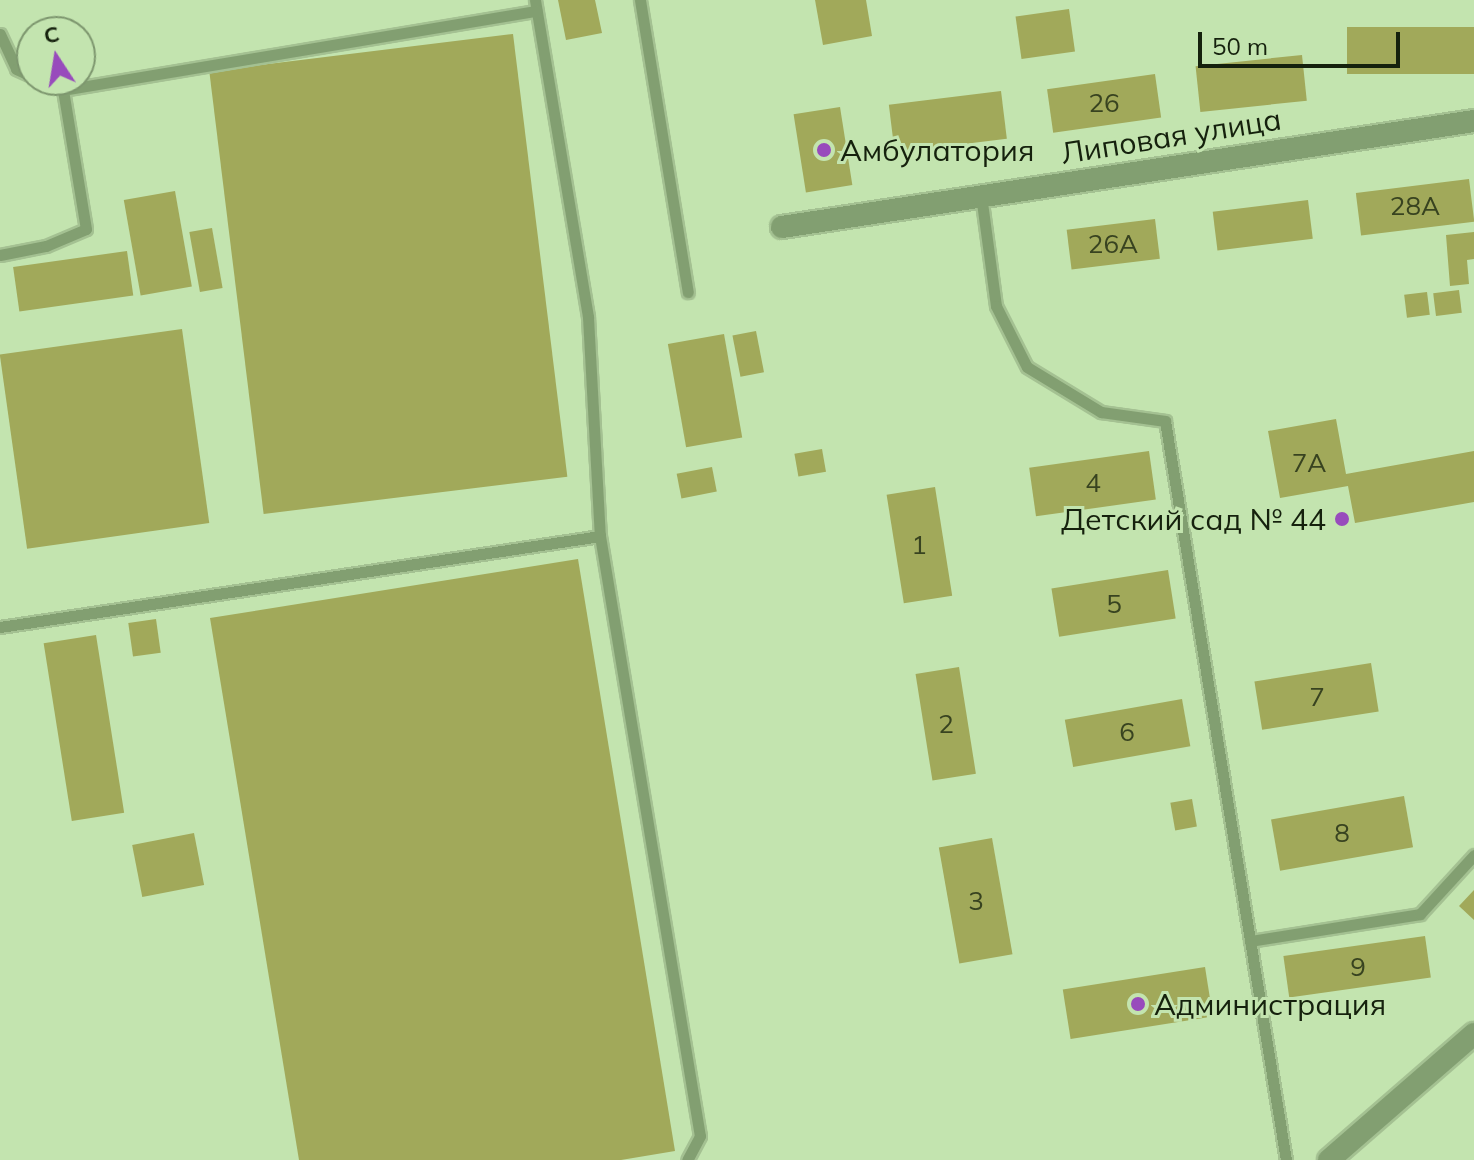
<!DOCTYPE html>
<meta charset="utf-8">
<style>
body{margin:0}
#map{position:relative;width:1474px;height:1160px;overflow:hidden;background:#c3e4af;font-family:Mulish,sans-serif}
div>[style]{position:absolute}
.building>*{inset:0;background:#a1a95a;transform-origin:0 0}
.roads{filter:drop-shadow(2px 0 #a4c192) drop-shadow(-2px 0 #a4c192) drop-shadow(0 2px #a4c192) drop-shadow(0 -2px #a4c192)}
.service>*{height:11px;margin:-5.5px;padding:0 5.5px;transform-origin:5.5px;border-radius:5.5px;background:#829f71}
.minor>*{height:22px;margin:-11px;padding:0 11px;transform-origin:11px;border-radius:11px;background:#829f71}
.dots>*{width:22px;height:22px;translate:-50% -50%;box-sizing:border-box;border:4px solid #c3e4af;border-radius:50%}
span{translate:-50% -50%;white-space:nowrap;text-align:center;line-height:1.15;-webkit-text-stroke:6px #c3e4af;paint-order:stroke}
.number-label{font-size:26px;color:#384320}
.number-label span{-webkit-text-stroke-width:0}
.street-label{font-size:30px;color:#15210d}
.poi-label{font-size:30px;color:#15210d}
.left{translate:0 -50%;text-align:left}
.right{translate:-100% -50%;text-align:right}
.north{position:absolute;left:16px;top:16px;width:80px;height:80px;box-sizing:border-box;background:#c3e4af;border:2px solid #7d966e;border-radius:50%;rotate:348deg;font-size:22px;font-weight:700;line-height:32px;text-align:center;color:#15210d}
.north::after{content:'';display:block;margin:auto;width:28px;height:36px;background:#984bbc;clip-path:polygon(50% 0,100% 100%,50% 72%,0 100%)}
.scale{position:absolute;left:1198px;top:32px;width:202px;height:36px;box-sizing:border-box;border:4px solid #15210d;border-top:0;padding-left:10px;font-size:24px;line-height:28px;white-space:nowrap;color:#15210d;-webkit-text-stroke:6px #c3e4af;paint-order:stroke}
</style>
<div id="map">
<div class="building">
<div style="clip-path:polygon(558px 0,595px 0,602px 33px,566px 40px)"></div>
<div style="clip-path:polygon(815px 0,866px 0,872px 36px,823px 45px)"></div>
<div style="left:1069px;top:9px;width:43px;height:54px;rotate:82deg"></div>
<div style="left:1474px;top:27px;width:47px;height:127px;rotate:90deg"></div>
<div style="left:513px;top:34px;width:446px;height:306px;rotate:83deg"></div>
<div style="left:1302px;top:55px;width:46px;height:107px;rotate:84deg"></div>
<div style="left:1155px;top:74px;width:44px;height:109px;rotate:82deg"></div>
<div style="left:1001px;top:91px;width:48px;height:113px;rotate:83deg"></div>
<div style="left:840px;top:107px;width:79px;height:47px;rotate:81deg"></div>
<div style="left:1469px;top:179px;width:43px;height:114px;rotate:83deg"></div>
<div style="left:175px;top:191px;width:97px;height:52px;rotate:80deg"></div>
<div style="left:1308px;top:200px;width:39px;height:96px;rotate:83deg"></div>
<div style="left:1155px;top:219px;width:40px;height:89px;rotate:83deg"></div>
<div style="left:212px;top:228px;width:61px;height:23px;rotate:80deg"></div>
<div style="clip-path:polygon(1474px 232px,1474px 259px,1467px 260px,1469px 284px,1450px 286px,1446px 235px)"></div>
<div style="left:127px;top:251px;width:45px;height:115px;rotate:82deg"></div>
<div style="left:1459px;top:290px;width:23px;height:26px;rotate:83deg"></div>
<div style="left:1427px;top:292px;width:23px;height:23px;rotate:83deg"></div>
<div style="left:182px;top:329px;width:196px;height:184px;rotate:82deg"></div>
<div style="left:756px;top:331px;width:42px;height:24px;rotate:79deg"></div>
<div style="left:724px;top:334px;width:105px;height:57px;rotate:80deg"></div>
<div style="clip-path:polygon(1336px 419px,1346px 474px,1474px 451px,1474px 502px,1355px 523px,1348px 486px,1280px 498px,1268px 431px)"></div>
<div style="left:822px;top:449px;width:23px;height:28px;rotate:80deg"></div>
<div style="left:1149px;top:451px;width:49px;height:121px;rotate:82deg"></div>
<div style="left:712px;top:467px;width:25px;height:36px;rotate:79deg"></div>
<div style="left:935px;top:487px;width:110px;height:49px;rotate:81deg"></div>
<div style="clip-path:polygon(578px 559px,675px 1151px,621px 1160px,299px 1160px,210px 618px)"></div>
<div style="left:1168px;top:570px;width:49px;height:118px;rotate:81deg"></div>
<div style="left:156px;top:619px;width:34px;height:28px;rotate:82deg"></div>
<div style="left:96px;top:635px;width:180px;height:53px;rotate:81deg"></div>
<div style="left:1371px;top:663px;width:49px;height:118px;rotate:81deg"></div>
<div style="left:959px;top:667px;width:108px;height:44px;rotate:81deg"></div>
<div style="left:1182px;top:699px;width:48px;height:119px;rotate:80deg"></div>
<div style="left:1404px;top:796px;width:52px;height:135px;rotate:80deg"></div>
<div style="left:1192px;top:799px;width:28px;height:22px;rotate:80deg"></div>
<div style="left:194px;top:833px;width:53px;height:63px;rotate:79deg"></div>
<div style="left:992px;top:838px;width:118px;height:54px;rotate:80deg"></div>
<div style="clip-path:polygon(1474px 890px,1474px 920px,1459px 906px)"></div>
<div style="left:1425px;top:936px;width:42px;height:143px;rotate:82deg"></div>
<div style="left:1205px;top:967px;width:50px;height:144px;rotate:81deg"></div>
</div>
<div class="roads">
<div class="service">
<div style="left:535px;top:0;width:321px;rotate:80.5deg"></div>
<div style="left:588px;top:317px;width:219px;rotate:86.9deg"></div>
<div style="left:600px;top:536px;width:608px;rotate:80.54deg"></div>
<div style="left:700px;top:1136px;width:27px;rotate:118deg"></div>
<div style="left:640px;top:0;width:296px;rotate:80.7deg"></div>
<div style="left:0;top:34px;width:38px;rotate:65deg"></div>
<div style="left:16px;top:69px;width:17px;rotate:24deg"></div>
<div style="left:40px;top:80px;width:25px;rotate:23deg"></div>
<div style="left:981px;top:195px;width:112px;rotate:82.3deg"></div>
<div style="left:996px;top:306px;width:68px;rotate:63.1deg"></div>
<div style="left:1027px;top:367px;width:87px;rotate:31.3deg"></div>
<div style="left:1101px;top:412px;width:65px;rotate:8deg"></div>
<div style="left:1165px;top:421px;width:749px;rotate:80.7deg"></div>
<div style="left:0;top:255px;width:47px;rotate:-11.1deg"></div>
<div style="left:46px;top:246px;width:43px;rotate:-23deg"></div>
<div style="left:86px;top:229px;width:141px;rotate:-99.4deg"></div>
<div style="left:63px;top:90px;width:480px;rotate:-9.5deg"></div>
<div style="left:0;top:627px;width:607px;rotate:-8.62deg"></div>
<div style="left:1250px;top:941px;width:172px;rotate:-9deg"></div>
<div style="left:1420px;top:914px;width:80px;rotate:-47.5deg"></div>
</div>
<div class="minor">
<div style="left:782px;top:227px;width:700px;rotate:-8.71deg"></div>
<div style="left:1329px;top:1160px;width:192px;rotate:-41deg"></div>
</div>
</div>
<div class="dots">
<div style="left:824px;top:150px;background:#984bbc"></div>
<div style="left:1342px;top:519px;background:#984bbc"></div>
<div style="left:1138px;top:1004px;background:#984bbc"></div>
</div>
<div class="number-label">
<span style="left:1104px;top:103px">26</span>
<span style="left:1415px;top:206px">28А</span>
<span style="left:1113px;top:244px">26А</span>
<span style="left:1309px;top:463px">7А</span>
<span style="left:1093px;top:483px">4</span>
<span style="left:919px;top:545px">1</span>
<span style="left:1114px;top:604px">5</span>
<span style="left:1317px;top:697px">7</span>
<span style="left:946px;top:724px">2</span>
<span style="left:1127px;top:732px">6</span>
<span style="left:1342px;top:833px">8</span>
<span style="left:976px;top:901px">3</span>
<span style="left:1358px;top:967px">9</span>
</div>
<div class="street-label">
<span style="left:1171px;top:136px;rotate:-9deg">Липовая улица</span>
</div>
<div class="poi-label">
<span class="left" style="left:840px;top:150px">Амбулатория</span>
<span class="right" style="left:1326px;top:519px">Детский сад № 44</span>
<span class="left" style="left:1154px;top:1004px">Администрация</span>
</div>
<div class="north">С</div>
<div class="scale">50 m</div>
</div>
